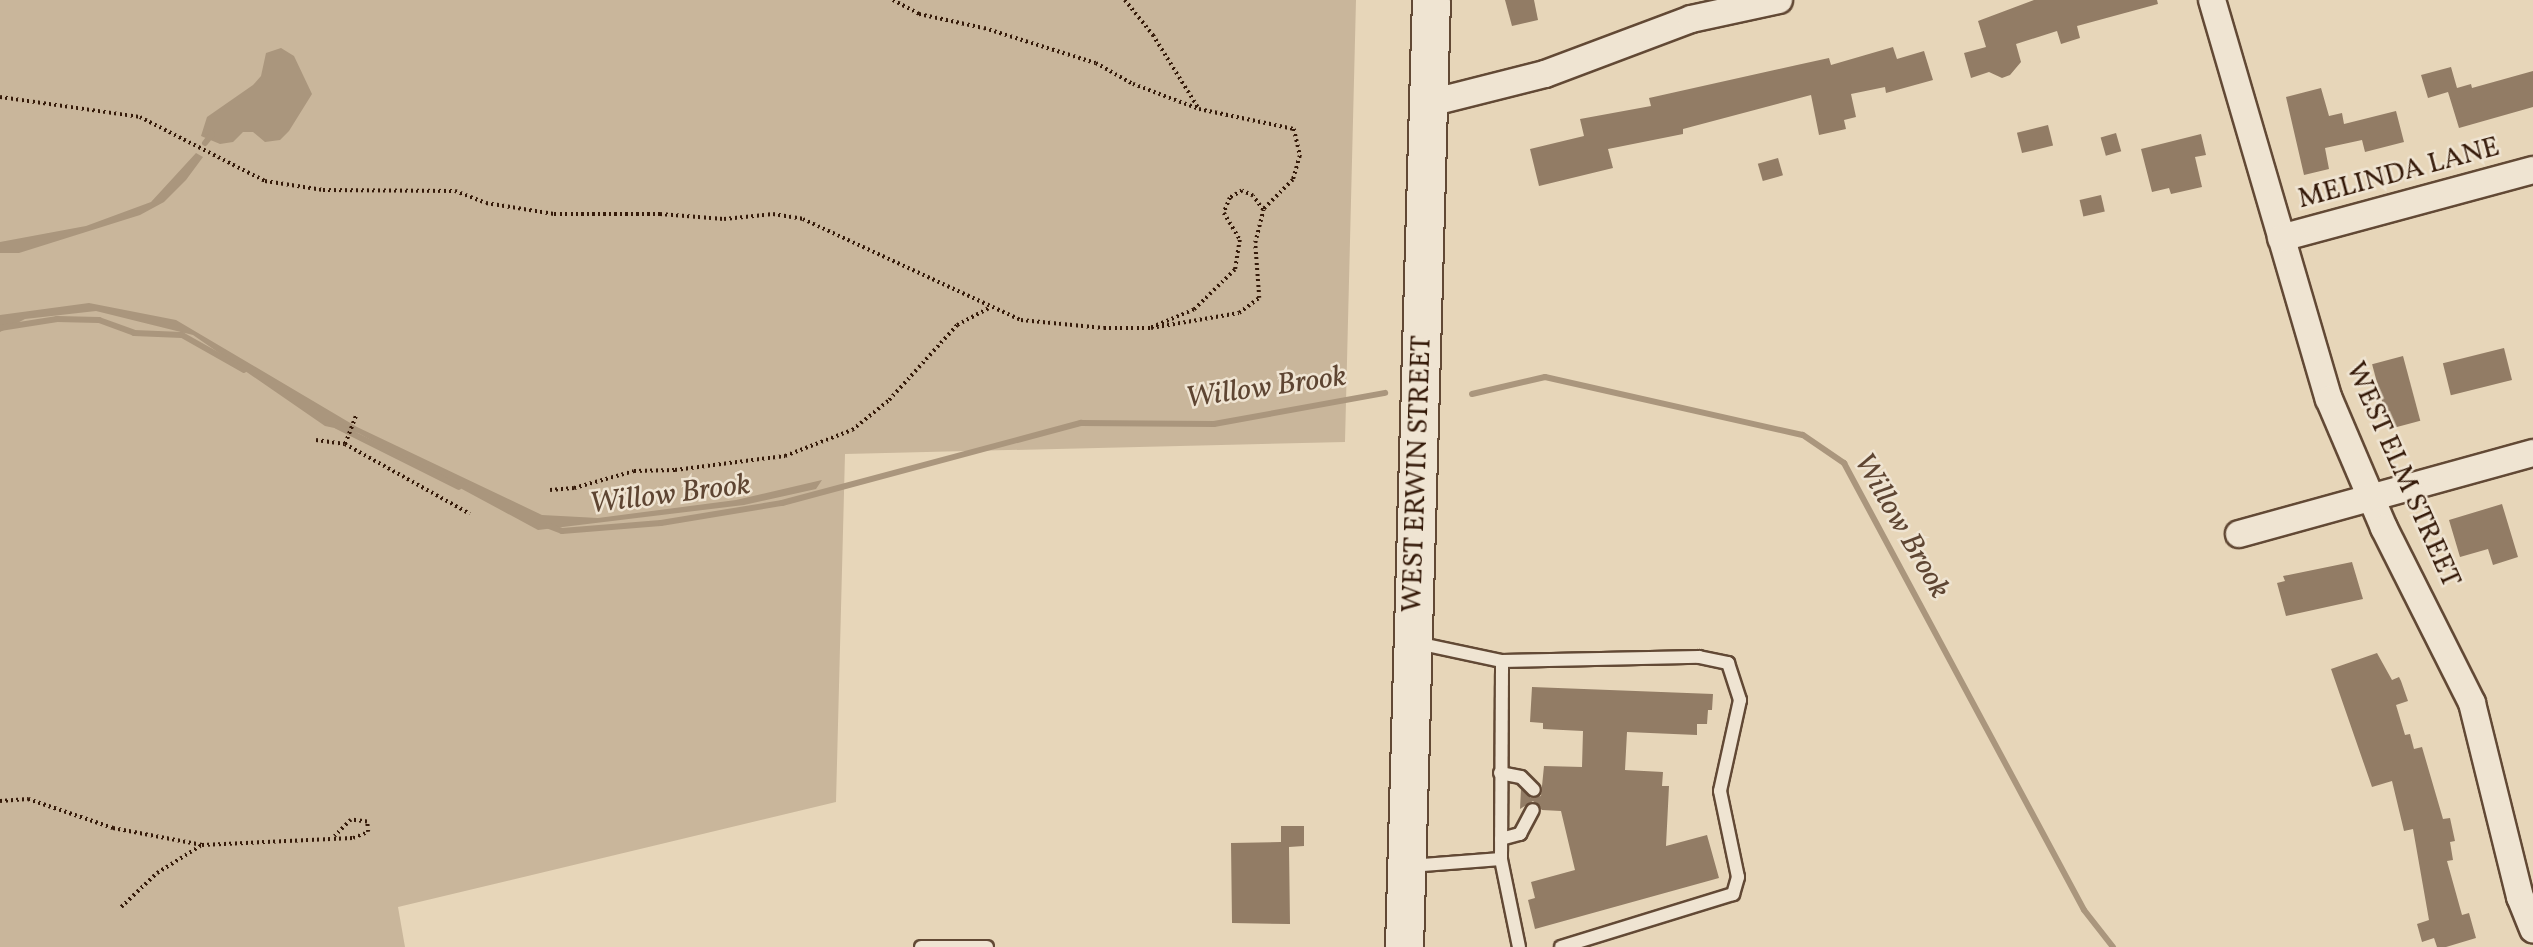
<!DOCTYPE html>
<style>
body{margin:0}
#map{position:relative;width:2533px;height:947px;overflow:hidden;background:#e7d6b9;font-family:Vollkorn,serif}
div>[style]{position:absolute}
.green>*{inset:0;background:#c9b69b}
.water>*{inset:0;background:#aa967d}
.stream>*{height:6px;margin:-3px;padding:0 3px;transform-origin:3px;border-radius:3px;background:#aa967d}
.building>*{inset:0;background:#927c65;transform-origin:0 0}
.path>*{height:3.5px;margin-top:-1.75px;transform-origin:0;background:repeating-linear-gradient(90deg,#351a09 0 2px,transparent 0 5.5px)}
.roads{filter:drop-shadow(2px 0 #624935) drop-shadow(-2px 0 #624935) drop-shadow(0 2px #624935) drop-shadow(0 -2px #624935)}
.lane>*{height:12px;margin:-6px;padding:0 6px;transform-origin:6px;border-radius:6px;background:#efe4d2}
.street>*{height:26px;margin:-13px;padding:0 13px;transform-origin:13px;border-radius:13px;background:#efe4d2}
.secondary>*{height:37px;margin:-18.5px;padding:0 18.5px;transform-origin:18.5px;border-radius:18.5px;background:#efe4d2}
span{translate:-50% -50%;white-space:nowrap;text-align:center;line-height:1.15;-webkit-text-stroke:5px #efe4d2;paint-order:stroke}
.street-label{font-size:28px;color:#351a09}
.water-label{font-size:30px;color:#5e4532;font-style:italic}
</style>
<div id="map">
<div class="green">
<div style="clip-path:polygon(0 0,1356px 0,1345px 442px,845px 454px,836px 802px,398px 907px,405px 947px,0 947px)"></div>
</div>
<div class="water">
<div style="clip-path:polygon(281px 48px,294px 56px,312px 94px,289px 131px,280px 140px,265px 142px,253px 132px,243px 132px,233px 142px,220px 144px,201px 136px,207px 117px,253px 85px,261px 76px,266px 53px)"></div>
<div style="clip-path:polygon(196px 153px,203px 157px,186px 180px,164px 202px,140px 215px,19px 253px,0 253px,0 242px,86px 226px,151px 202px)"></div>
<div style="clip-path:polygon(89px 303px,176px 320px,357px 427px,542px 515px,598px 518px,736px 500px,822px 480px,816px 489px,744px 505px,538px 530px,358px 433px,325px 426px,193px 335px,96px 311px,25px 319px,0 332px,0 315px)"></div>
</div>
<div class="stream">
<div style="left:205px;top:143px;width:11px;rotate:-52deg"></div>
<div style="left:0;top:328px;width:58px;rotate:-9deg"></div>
<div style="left:57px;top:319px;width:42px;rotate:1.4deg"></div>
<div style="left:99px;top:320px;width:37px;rotate:20deg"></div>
<div style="left:134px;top:333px;width:48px;rotate:2.4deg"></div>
<div style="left:182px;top:335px;width:71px;rotate:29.4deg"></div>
<div style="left:1472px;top:394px;width:75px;rotate:-13.1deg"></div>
<div style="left:1545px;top:377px;width:264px;rotate:12.7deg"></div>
<div style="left:1803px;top:435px;width:50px;rotate:34.3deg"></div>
<div style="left:1844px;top:463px;width:507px;rotate:61.77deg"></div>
<div style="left:2084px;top:910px;width:47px;rotate:51.9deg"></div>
<div style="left:337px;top:426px;width:136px;rotate:26.6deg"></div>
<div style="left:549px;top:526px;width:14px;rotate:21deg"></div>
<div style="left:562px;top:531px;width:99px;rotate:-4.6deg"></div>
<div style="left:661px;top:523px;width:123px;rotate:-9.4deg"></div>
<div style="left:782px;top:503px;width:310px;rotate:-15deg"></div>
<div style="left:1081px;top:423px;width:133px;rotate:0.4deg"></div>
<div style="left:1214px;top:424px;width:174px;rotate:-10.3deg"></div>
</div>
<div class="building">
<div style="clip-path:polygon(1505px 0,1534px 0,1538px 20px,1512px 26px)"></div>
<div style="clip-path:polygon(2034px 0,2157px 0,2158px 4px,2077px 26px,2080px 38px,2061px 44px,2057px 31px,2016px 44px,2021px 62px,2010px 75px,2002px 78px,1989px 72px,1971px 78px,1964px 53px,1986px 47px,1978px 21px)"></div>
<div style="clip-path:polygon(1893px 47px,1897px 59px,1924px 51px,1933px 80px,1886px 93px,1885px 87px,1851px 94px,1856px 117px,1844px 120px,1846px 129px,1819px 135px,1811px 95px,1683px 129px,1683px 134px,1608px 149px,1613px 168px,1539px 186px,1530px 149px,1584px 136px,1580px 119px,1651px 106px,1649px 98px,1797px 65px,1829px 58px,1831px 65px)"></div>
<div style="clip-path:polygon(2451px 67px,2457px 88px,2471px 84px,2472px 88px,2533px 71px,2533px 107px,2459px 128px,2448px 92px,2428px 98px,2421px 75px)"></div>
<div style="clip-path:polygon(2321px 88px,2329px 116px,2342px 113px,2344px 124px,2396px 111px,2404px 142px,2365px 152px,2362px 140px,2325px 148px,2329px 169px,2304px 175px,2286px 97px)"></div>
<div style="left:2048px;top:125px;width:21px;height:32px;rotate:76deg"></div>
<div style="left:2116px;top:133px;width:19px;height:16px;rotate:74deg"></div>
<div style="clip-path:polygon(2201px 134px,2206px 155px,2195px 157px,2202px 187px,2171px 194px,2169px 188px,2152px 192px,2141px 149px)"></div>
<div style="left:1778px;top:158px;width:18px;height:21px;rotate:74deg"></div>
<div style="left:2101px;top:195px;width:17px;height:22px;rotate:77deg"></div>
<div style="left:2504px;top:348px;width:33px;height:63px;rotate:76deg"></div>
<div style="left:2403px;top:356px;width:67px;height:32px;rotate:75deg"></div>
<div style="clip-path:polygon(2502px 504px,2518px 557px,2493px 565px,2488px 549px,2460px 557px,2449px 520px)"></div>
<div style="clip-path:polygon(2352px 562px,2363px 599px,2286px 616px,2277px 583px,2285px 581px,2283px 576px)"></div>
<div style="clip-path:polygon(2377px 653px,2392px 680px,2399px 677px,2401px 681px,2408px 701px,2396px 705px,2405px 735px,2410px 734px,2414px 749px,2422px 747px,2443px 819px,2450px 818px,2455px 841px,2450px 842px,2453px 860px,2447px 861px,2462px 915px,2469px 913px,2476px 938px,2446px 947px,2437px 947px,2434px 938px,2422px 942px,2417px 924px,2429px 920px,2413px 829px,2404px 831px,2392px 781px,2372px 787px,2331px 669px)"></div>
<div style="clip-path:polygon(1532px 687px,1713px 694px,1712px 710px,1708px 710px,1707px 724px,1697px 724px,1697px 735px,1627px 732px,1625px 770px,1663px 772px,1662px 786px,1669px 786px,1666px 846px,1707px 835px,1719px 878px,1535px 929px,1528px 900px,1535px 898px,1531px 882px,1575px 870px,1561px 811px,1542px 810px,1533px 801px,1520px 809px,1521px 789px,1531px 798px,1541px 796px,1544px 766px,1582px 767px,1583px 731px,1543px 729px,1543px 723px,1530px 722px)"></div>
<div style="clip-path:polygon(1281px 826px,1304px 826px,1304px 846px,1289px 847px,1290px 924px,1232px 923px,1231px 843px,1281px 842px)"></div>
</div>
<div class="path">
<div style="left:893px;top:0;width:30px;rotate:28deg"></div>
<div style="left:919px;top:14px;width:66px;rotate:12.2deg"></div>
<div style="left:984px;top:28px;width:117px;rotate:17.4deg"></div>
<div style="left:1096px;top:63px;width:43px;rotate:29.6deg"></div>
<div style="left:1133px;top:84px;width:71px;rotate:20.7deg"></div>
<div style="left:1125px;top:0;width:45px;rotate:51.3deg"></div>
<div style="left:1153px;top:35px;width:87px;rotate:58.1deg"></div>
<div style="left:1199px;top:109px;width:97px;rotate:11.9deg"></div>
<div style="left:1294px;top:129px;width:28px;rotate:77deg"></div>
<div style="left:1300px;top:156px;width:25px;rotate:106deg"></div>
<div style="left:1293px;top:180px;width:42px;rotate:135deg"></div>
<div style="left:0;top:97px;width:141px;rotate:8.1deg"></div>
<div style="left:140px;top:117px;width:140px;rotate:27.1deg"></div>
<div style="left:265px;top:181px;width:59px;rotate:8.8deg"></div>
<div style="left:323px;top:190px;width:132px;rotate:0.4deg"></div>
<div style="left:455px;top:191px;width:33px;rotate:21deg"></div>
<div style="left:486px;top:203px;width:69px;rotate:9.2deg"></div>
<div style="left:554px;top:214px;width:106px"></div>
<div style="left:660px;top:214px;width:64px;rotate:4.5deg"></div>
<div style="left:724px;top:219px;width:49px;rotate:-5.8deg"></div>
<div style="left:773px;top:214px;width:30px;rotate:9deg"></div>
<div style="left:803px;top:219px;width:240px;rotate:24.9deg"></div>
<div style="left:1021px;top:320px;width:83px;rotate:5.5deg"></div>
<div style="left:1104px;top:328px;width:47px"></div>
<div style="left:1151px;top:328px;width:89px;rotate:-9.7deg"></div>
<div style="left:1239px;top:313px;width:25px;rotate:-37deg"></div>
<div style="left:1259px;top:298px;width:55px;rotate:-94.2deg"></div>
<div style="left:1255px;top:243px;width:34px;rotate:-76deg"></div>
<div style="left:1263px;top:210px;width:17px;rotate:-126deg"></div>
<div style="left:1253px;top:196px;width:12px;rotate:-156deg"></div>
<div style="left:1242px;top:191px;width:14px;rotate:150deg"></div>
<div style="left:1230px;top:198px;width:16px;rotate:112deg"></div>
<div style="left:1224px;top:213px;width:31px;rotate:59deg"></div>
<div style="left:1240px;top:240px;width:30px;rotate:99deg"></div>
<div style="left:1235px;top:270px;width:57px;rotate:135.7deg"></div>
<div style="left:1194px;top:310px;width:47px;rotate:157.3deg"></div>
<div style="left:316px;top:440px;width:29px;rotate:8deg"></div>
<div style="left:345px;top:444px;width:30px;rotate:-69deg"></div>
<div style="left:345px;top:444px;width:143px;rotate:29.2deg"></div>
<div style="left:550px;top:490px;width:24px;rotate:-5deg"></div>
<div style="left:574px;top:488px;width:62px;rotate:-15.8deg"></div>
<div style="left:634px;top:471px;width:41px;rotate:-1.4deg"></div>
<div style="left:675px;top:470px;width:111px;rotate:-7.3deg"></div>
<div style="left:785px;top:456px;width:72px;rotate:-21.2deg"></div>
<div style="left:852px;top:430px;width:48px;rotate:-39deg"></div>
<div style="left:889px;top:400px;width:101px;rotate:-47.8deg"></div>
<div style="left:957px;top:325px;width:38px;rotate:-28deg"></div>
<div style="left:0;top:801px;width:28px;rotate:-4deg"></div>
<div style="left:28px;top:799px;width:90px;rotate:18.8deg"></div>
<div style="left:113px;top:828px;width:91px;rotate:10.8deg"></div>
<div style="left:202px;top:845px;width:151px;rotate:-2.7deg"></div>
<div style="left:353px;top:838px;width:16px;rotate:-22deg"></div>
<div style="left:368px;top:832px;width:10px;rotate:-96deg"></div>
<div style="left:367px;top:822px;width:16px;rotate:-173deg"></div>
<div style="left:351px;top:820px;width:23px;rotate:135deg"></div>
<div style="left:121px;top:907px;width:50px;rotate:-43.4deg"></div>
<div style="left:157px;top:873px;width:51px;rotate:-32.1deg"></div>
</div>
<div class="roads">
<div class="lane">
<div style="left:1417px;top:643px;width:87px;rotate:12deg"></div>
<div style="left:1500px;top:773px;width:21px;rotate:11deg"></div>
<div style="left:1521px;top:777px;width:18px;rotate:45deg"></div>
<div style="left:1501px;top:839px;width:20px;rotate:-15deg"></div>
<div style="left:1520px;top:834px;width:27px;rotate:-62deg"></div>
<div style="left:1410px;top:866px;width:91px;rotate:-4.4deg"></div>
<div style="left:921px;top:947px;width:66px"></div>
<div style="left:1519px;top:947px;width:90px;rotate:-101.6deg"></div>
<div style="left:1501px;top:859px;width:198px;rotate:-89.7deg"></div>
<div style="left:1502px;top:661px;width:197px;rotate:-1.2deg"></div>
<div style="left:1699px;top:657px;width:30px;rotate:12deg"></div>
<div style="left:1728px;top:663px;width:39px;rotate:72deg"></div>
<div style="left:1740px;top:700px;width:93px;rotate:102.4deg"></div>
<div style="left:1720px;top:791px;width:88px;rotate:78.2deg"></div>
<div style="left:1738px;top:877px;width:18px;rotate:106deg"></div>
<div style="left:1733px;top:894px;width:180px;rotate:162.9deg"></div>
</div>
<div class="street">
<div style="left:2212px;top:0;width:416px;rotate:73.7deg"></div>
<div style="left:2329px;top:399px;width:140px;rotate:66.9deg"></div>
<div style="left:2384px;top:528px;width:196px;rotate:63.3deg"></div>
<div style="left:2472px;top:703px;width:200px;rotate:76.1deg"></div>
<div style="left:2520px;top:897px;width:35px;rotate:68deg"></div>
<div style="left:1430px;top:103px;width:119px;rotate:-14.2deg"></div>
<div style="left:1545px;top:74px;width:156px;rotate:-20.6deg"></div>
<div style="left:1691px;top:19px;width:90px;rotate:-12.2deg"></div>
<div style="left:2281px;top:238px;width:261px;rotate:-15.1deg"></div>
<div style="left:2239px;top:534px;width:305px;rotate:-15.4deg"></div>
</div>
<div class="secondary">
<div style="left:1404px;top:947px;width:947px;rotate:-88.37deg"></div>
</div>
</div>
<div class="street-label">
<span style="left:2399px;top:174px;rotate:-15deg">MELINDA LANE</span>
<span style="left:1418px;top:474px;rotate:-88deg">WEST ERWIN STREET</span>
<span style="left:2402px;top:475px;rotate:66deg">WEST ELM STREET</span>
</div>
<div class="water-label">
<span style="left:1266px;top:388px;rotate:-8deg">Willow Brook</span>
<span style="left:670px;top:495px;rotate:-7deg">Willow Brook</span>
<span style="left:1901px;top:526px;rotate:60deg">Willow Brook</span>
</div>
</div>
